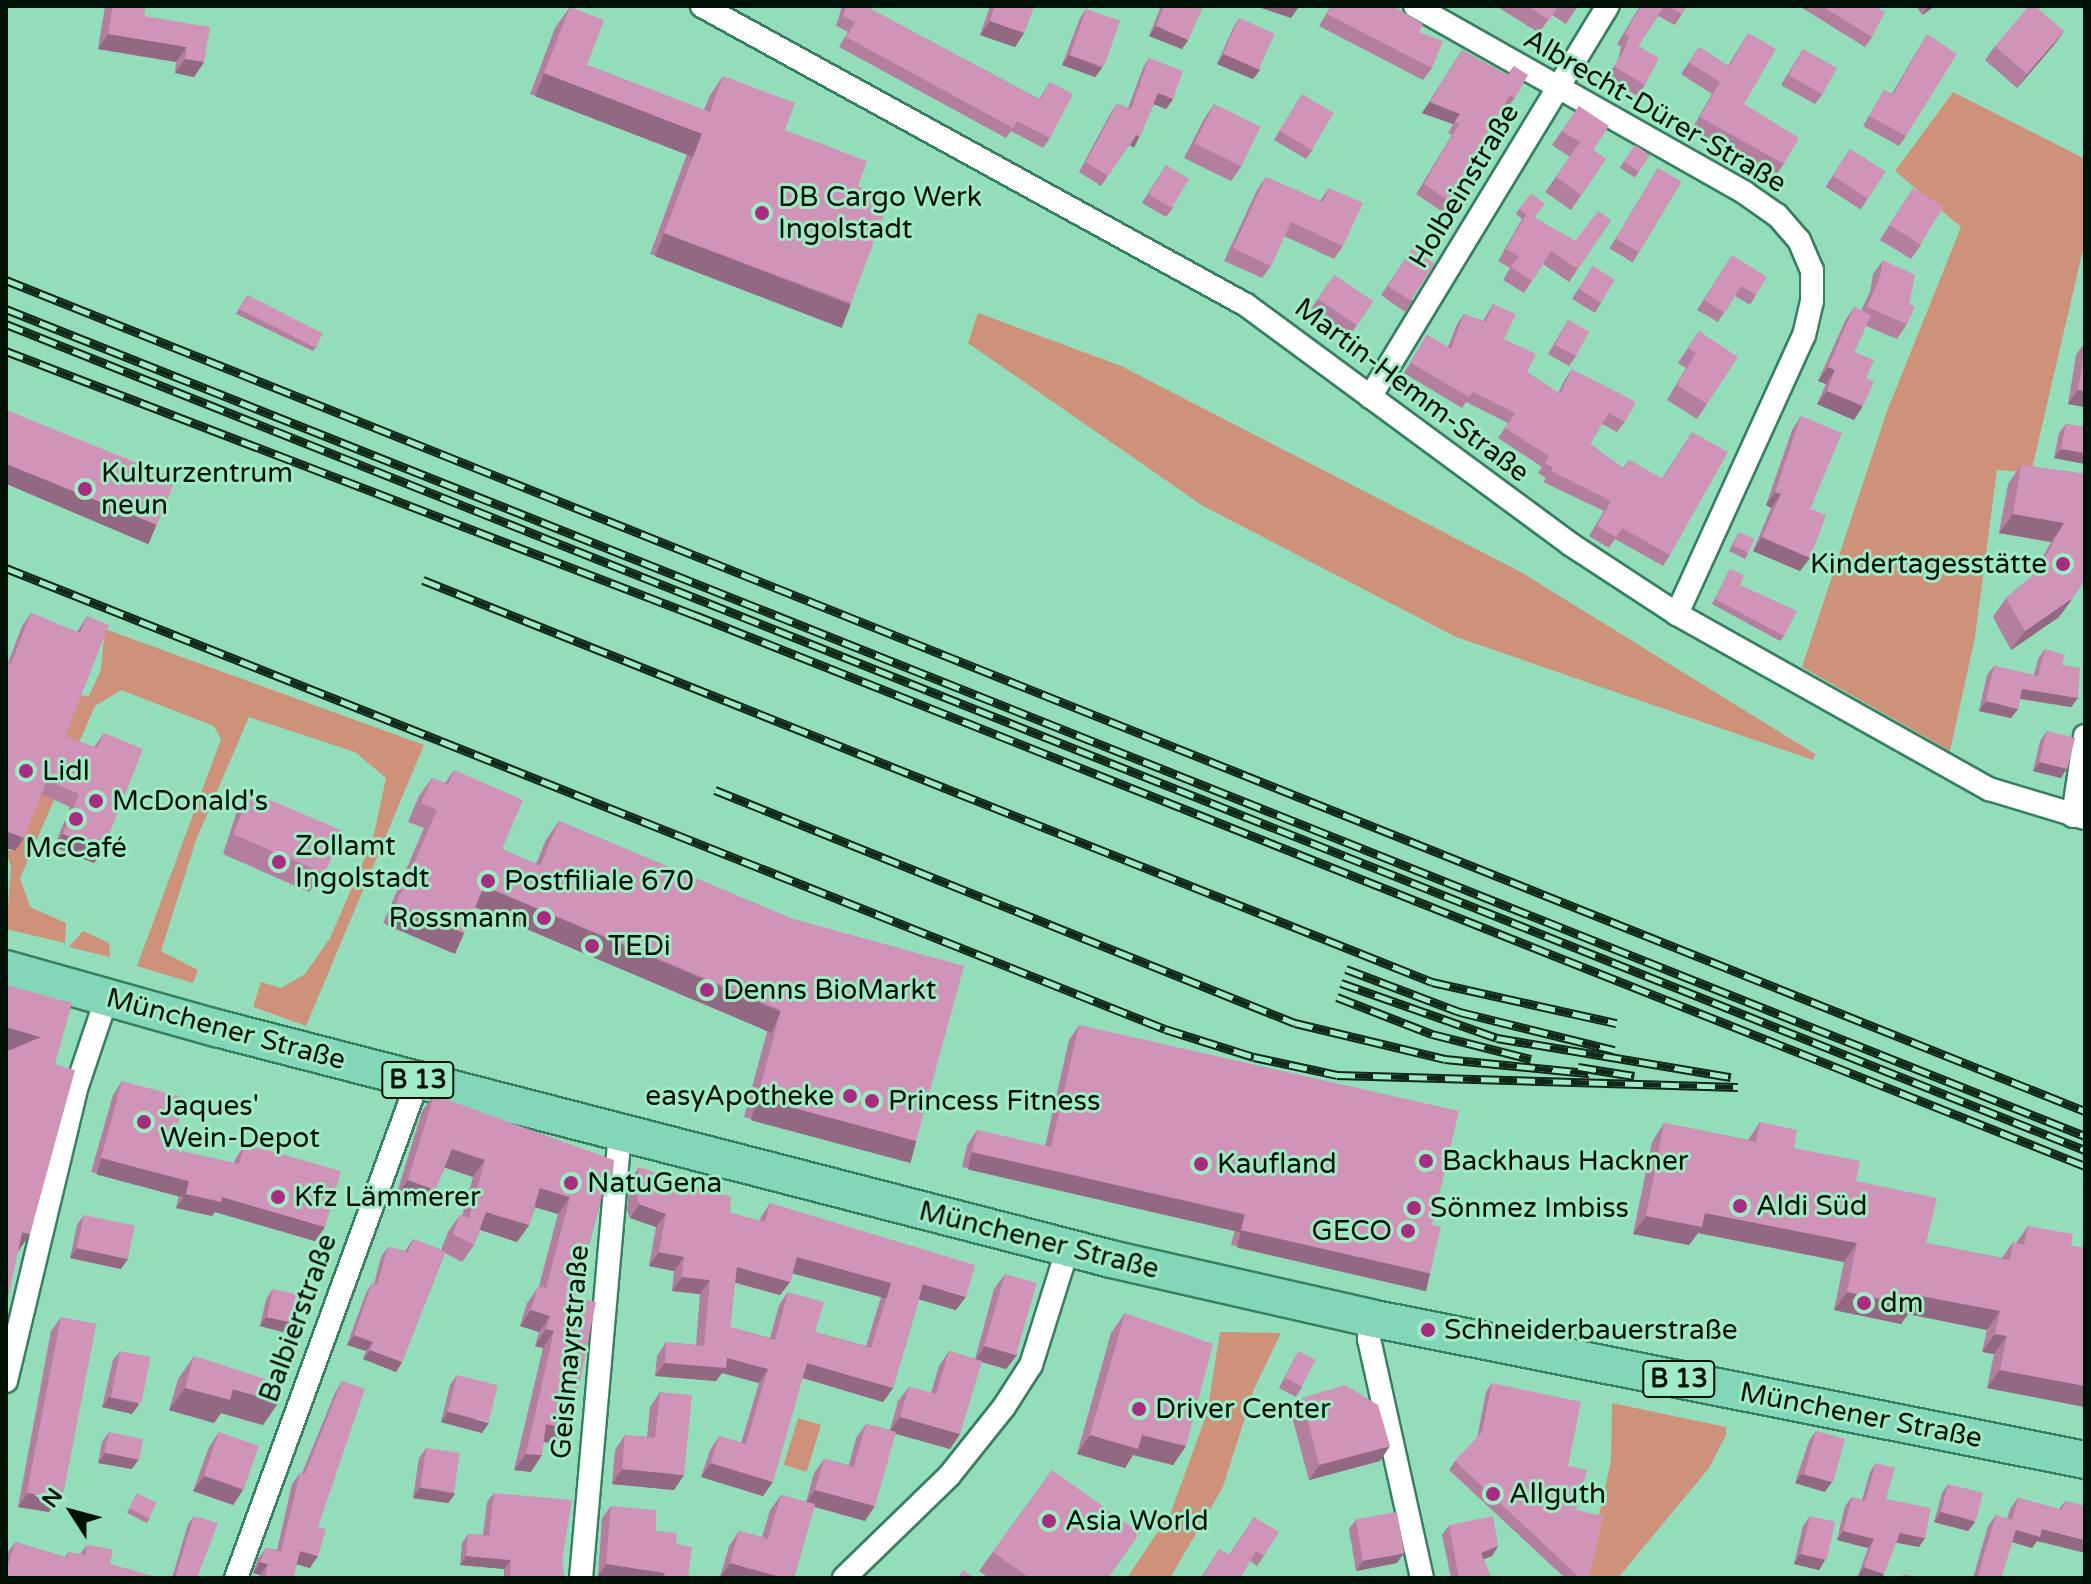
<!DOCTYPE html>
<meta charset="utf-8">
<style>
body{margin:0}
#map{position:relative;width:2091px;height:1584px;overflow:hidden;background:#94ddba;font-family:"Varela Round",sans-serif}
div>[style]{position:absolute}
.green>*{inset:0;background:#ce927a;transform-origin:0 0}
.roads{filter:drop-shadow(2px 0 #367f60) drop-shadow(-2px 0 #367f60) drop-shadow(0 2px #367f60) drop-shadow(0 -2px #367f60)}
.minor>*{height:22px;margin:-11px;padding:0 11px;transform-origin:11px;border-radius:11px;background:#fff}
.primary>*{height:36px;margin:-18px;padding:0 18px;transform-origin:18px;border-radius:18px;background:#83d6b7}
.rail>*{height:9px;margin-top:-4.5px;transform-origin:0;background:repeating-linear-gradient(90deg,#a1eac6 0 18px,#10271b 0 36px);box-sizing:border-box;border-block:2px solid #10271b}
.wall>*{inset:0;background:#b47f9f;transform-origin:0 0}
.shaded-wall>*{inset:0;background:#926882;transform-origin:0 0}
.building>*{inset:0;background:#d194b9;transform-origin:0 0}
.dots>*{width:22px;height:22px;translate:-50% -50%;box-sizing:border-box;border:4px solid #a1eac6;border-radius:50%}
span{translate:-50% -50%;white-space:nowrap;text-align:center;line-height:1.15;-webkit-text-stroke:6px #a1eac6;paint-order:stroke}
.shield-label span{padding:2px 6px;background:#a1eac6;border:2px solid;border-radius:6px;-webkit-text-stroke-width:0}
.shield-label{font-size:26px;color:#001108;font-weight:700}
.street-label{font-size:28px;color:#001108}
.poi-label{font-size:28px;color:#001108}
.left{translate:0 -50%;text-align:left}
.right{translate:-100% -50%;text-align:right}
.frame{position:absolute;inset:0;border:8px solid #001108;pointer-events:none}
.north{position:absolute;left:32px;top:1472px;width:80px;height:80px;-webkit-text-stroke:6px #a1eac6;paint-order:stroke;rotate:306deg;font-size:22px;font-weight:700;line-height:32px;text-align:center;color:#001108}
.north::after{content:'';display:block;margin:auto;width:28px;height:36px;background:#001108;clip-path:polygon(50% 0,100% 100%,50% 72%,0 100%)}
</style>
<div id="map">
<div class="green">
<div style="clip-path:polygon(1953px 92px,2085px 159px,2085px 241px,2031px 473px,1997px 470px,1975px 637px,1950px 751px,1802px 667px,1887px 411px,1961px 227px,1895px 171px)"></div>
<div style="clip-path:polygon(978px 313px,1121px 366px,1519px 571px,1815px 754px,1813px 760px,1456px 637px,1203px 506px,968px 343px)"></div>
<div style="clip-path:polygon(105px 629px,424px 745px,306px 1026px,253px 1007px,261px 982px,281px 988px,305px 974px,330px 938px,373px 839px,386px 778px,355px 752px,249px 717px,196px 840px,161px 951px,198px 970px,193px 983px,137px 966px,221px 739px,214px 726px,121px 690px,95px 706px,20px 878px,30px 907px,66px 923px,65px 943px,6px 929px,11px 867px,6px 850px,15px 851px,77px 695px,89px 696px,101px 669px)"></div>
<div style="clip-path:polygon(83px 931px,109px 943px,110px 957px,69px 947px)"></div>
<div style="clip-path:polygon(1220px 1332px,1281px 1333px,1254px 1389px,1223px 1487px,1170px 1578px,1127px 1578px,1171px 1512px,1207px 1413px)"></div>
<div style="clip-path:polygon(1612px 1403px,1726px 1427px,1726px 1435px,1709px 1468px,1618px 1578px,1585px 1578px,1611px 1461px)"></div>
<div style="left:798px;top:1418px;width:24px;height:49px;rotate:17deg"></div>
</div>
<div class="roads">
<div class="minor">
<div style="left:702px;top:6px;width:621px;rotate:28.79deg"></div>
<div style="left:1246px;top:305px;width:403px;rotate:36.4deg"></div>
<div style="left:1570px;top:544px;width:128px;rotate:33.2deg"></div>
<div style="left:1677px;top:614px;width:358px;rotate:29.3deg"></div>
<div style="left:1989px;top:789px;width:100px;rotate:16.8deg"></div>
<div style="left:1415px;top:6px;width:379px;rotate:29.5deg"></div>
<div style="left:1745px;top:193px;width:39px;rotate:35deg"></div>
<div style="left:1777px;top:215px;width:33px;rotate:49deg"></div>
<div style="left:1799px;top:240px;width:33px;rotate:67deg"></div>
<div style="left:1812px;top:270px;width:31px;rotate:90deg"></div>
<div style="left:1812px;top:301px;width:35px;rotate:103deg"></div>
<div style="left:1804px;top:335px;width:307px;rotate:114.5deg"></div>
<div style="left:1370px;top:397px;width:458px;rotate:-58.7deg"></div>
<div style="left:2073px;top:816px;width:81px;rotate:-81.5deg"></div>
<div style="left:1370px;top:1318px;width:21px;rotate:93deg"></div>
<div style="left:1369px;top:1339px;width:245px;rotate:77.5deg"></div>
<div style="left:6px;top:1381px;width:303px;rotate:-76.5deg"></div>
<div style="left:77px;top:1086px;width:94px;rotate:-71.4deg"></div>
<div style="left:236px;top:1578px;width:530px;rotate:-69.92deg"></div>
<div style="left:581px;top:1578px;width:448px;rotate:-85deg"></div>
<div style="left:844px;top:1578px;width:146px;rotate:-44.2deg"></div>
<div style="left:949px;top:1476px;width:88px;rotate:-51.4deg"></div>
<div style="left:1004px;top:1407px;width:50px;rotate:-57.3deg"></div>
<div style="left:1031px;top:1365px;width:123px;rotate:-72.5deg"></div>
</div>
<div class="primary">
<div style="left:6px;top:969px;width:222px;rotate:15.7deg"></div>
<div style="left:220px;top:1029px;width:920px;rotate:14.47deg"></div>
<div style="left:1111px;top:1259px;width:266px;rotate:12.8deg"></div>
<div style="left:1370px;top:1318px;width:729px;rotate:11.23deg"></div>
</div>
</div>
<div class="rail">
<div style="left:6px;top:280px;width:2239px;rotate:21.79deg"></div>
<div style="left:6px;top:309px;width:2237px;rotate:21.69deg"></div>
<div style="left:6px;top:324px;width:2237px;rotate:21.67deg"></div>
<div style="left:6px;top:351px;width:738px;rotate:20.97deg"></div>
<div style="left:695px;top:615px;width:1495px;rotate:21.62deg"></div>
<div style="left:6px;top:568px;width:1247px;rotate:21.69deg"></div>
<div style="left:1165px;top:1029px;width:93px;rotate:17.5deg"></div>
<div style="left:1254px;top:1057px;width:85px;rotate:12.2deg"></div>
<div style="left:1337px;top:1075px;width:401px;rotate:1.7deg"></div>
<div style="left:423px;top:580px;width:1086px;rotate:21.72deg"></div>
<div style="left:1432px;top:982px;width:189px;rotate:12.6deg"></div>
<div style="left:715px;top:790px;width:625px;rotate:21.89deg"></div>
<div style="left:1295px;top:1023px;width:154px;rotate:13.5deg"></div>
<div style="left:1445px;top:1059px;width:145px;rotate:5.6deg"></div>
<div style="left:1346px;top:969px;width:122px;rotate:20.7deg"></div>
<div style="left:1460px;top:1012px;width:159px;rotate:13.9deg"></div>
<div style="left:1341px;top:983px;width:165px;rotate:19.4deg"></div>
<div style="left:1497px;top:1038px;width:237px;rotate:9.5deg"></div>
<div style="left:1337px;top:997px;width:102px;rotate:21.3deg"></div>
<div style="left:1432px;top:1034px;width:102px;rotate:14.2deg"></div>
<div style="left:1578px;top:1067px;width:57px;rotate:9.1deg"></div>
</div>
<div class="wall">
<div style="clip-path:polygon(105px 6px,145px 6px,144px 16px,204px 62px,194px 77px,175px 73px,176px 62px,98px 49px)"></div>
<div style="clip-path:polygon(842px 6px,865px 6px,1039px 99px,1050px 82px,1050px 138px,1043px 148px,1011px 131px,1006px 138px,839px 47px,848px 32px,836px 26px)"></div>
<div style="clip-path:polygon(990px 6px,1034px 6px,1024px 33px,1015px 47px,980px 35px)"></div>
<div style="clip-path:polygon(1161px 6px,1203px 6px,1188px 40px,1182px 49px,1149px 36px)"></div>
<div style="clip-path:polygon(1331px 6px,1393px 6px,1419px 32px,1432px 68px,1423px 80px,1319px 26px)"></div>
<div style="clip-path:polygon(1496px 6px,1578px 6px,1566px 24px,1552px 15px,1539px 33px)"></div>
<div style="clip-path:polygon(1640px 6px,1687px 6px,1675px 25px,1658px 16px,1638px 46px,1645px 85px,1637px 96px,1607px 77px,1618px 60px,1621px 47px,1617px 44px)"></div>
<div style="clip-path:polygon(1799px 6px,1874px 6px,1872px 37px,1865px 47px)"></div>
<div style="clip-path:polygon(1916px 6px,1935px 6px,1922px 15px)"></div>
<div style="clip-path:polygon(570px 7px,587px 65px,704px 110px,709px 97px,723px 76px,785px 130px,858px 186px,851px 303px,836px 324px,650px 254px,687px 154px,530px 94px,555px 28px)"></div>
<div style="clip-path:polygon(1086px 9px,1102px 68px,1095px 77px,1062px 65px,1080px 18px)"></div>
<div style="clip-path:polygon(1239px 18px,1260px 70px,1253px 79px,1217px 64px,1233px 28px)"></div>
<div style="clip-path:polygon(2064px 31px,2053px 46px,2017px 88px,1985px 60px,1995px 46px)"></div>
<div style="clip-path:polygon(1748px 33px,1744px 104px,1784px 164px,1775px 176px,1692px 129px,1712px 94px,1681px 74px,1699px 47px,1728px 66px)"></div>
<div style="clip-path:polygon(1927px 34px,1906px 136px,1899px 146px,1863px 126px,1884px 90px,1892px 94px)"></div>
<div style="clip-path:polygon(1803px 49px,1822px 95px,1815px 104px,1781px 85px)"></div>
<div style="clip-path:polygon(1462px 50px,1507px 75px,1514px 66px,1515px 98px,1507px 108px,1503px 106px,1458px 183px,1460px 208px,1453px 219px,1416px 194px,1452px 135px,1448px 133px,1453px 124px,1422px 113px)"></div>
<div style="clip-path:polygon(1149px 58px,1173px 99px,1166px 109px,1154px 104px,1133px 147px,1129px 145px,1101px 186px,1079px 172px,1110px 114px,1117px 104px,1128px 108px,1143px 68px)"></div>
<div style="clip-path:polygon(1302px 94px,1313px 149px,1306px 159px,1274px 140px)"></div>
<div style="clip-path:polygon(1214px 104px,1241px 167px,1231px 181px,1184px 158px,1204px 119px)"></div>
<div style="clip-path:polygon(1579px 106px,1593px 150px,1606px 159px,1571px 210px,1545px 192px,1570px 157px,1552px 145px)"></div>
<div style="left:1635px;top:145px;width:18px;height:27px;rotate:34deg"></div>
<div style="left:1850px;top:149px;width:42px;height:45px;rotate:33deg"></div>
<div style="clip-path:polygon(1166px 165px,1173px 208px,1166px 217px,1142px 203px)"></div>
<div style="left:1658px;top:168px;width:27px;height:94px;rotate:31deg"></div>
<div style="clip-path:polygon(1266px 177px,1320px 201px,1329px 188px,1343px 246px,1334px 259px,1284px 236px,1271px 266px,1262px 278px,1224px 261px,1257px 190px)"></div>
<div style="clip-path:polygon(1913px 188px,1921px 245px,1911px 259px,1880px 240px)"></div>
<div style="clip-path:polygon(1519px 209px,1575px 241px,1611px 220px,1569px 282px,1543px 264px,1524px 293px,1503px 280px,1510px 268px,1498px 261px,1522px 219px,1516px 214px)"></div>
<div style="clip-path:polygon(1412px 249px,1412px 302px,1405px 312px,1381px 295px)"></div>
<div style="clip-path:polygon(1732px 255px,1756px 295px,1750px 305px,1735px 296px,1718px 322px,1697px 310px)"></div>
<div style="clip-path:polygon(1883px 260px,1909px 304px,1907px 324px,1897px 339px,1866px 326px,1854px 352px,1866px 378px,1854px 420px,1817px 404px,1826px 384px,1818px 381px,1845px 321px,1854px 307px,1861px 311px,1870px 292px,1873px 274px)"></div>
<div style="clip-path:polygon(1593px 266px,1601px 303px,1595px 313px,1572px 299px)"></div>
<div style="left:1334px;top:275px;width:47px;height:41px;rotate:34deg"></div>
<div style="clip-path:polygon(247px 295px,317px 346px,313px 351px,236px 314px)"></div>
<div style="clip-path:polygon(1493px 304px,1504px 339px,1527px 372px,1558px 393px,1565px 379px,1572px 369px,1625px 422px,1617px 432px,1602px 424px,1590px 444px,1623px 468px,1629px 460px,1662px 479px,1692px 432px,1670px 555px,1663px 566px,1615px 539px,1609px 548px,1589px 536px,1604px 511px,1543px 482px,1546px 478px,1538px 473px,1542px 467px,1498px 438px,1508px 423px,1466px 402px,1462px 408px,1404px 373px,1427px 335px,1448px 347px,1457px 324px,1464px 314px,1483px 321px)"></div>
<div style="clip-path:polygon(1568px 320px,1576px 356px,1569px 366px,1548px 354px)"></div>
<div style="clip-path:polygon(1699px 331px,1707px 404px,1697px 419px,1667px 400px,1686px 368px,1678px 363px)"></div>
<div style="clip-path:polygon(2085px 342px,2085px 407px,2068px 404px,2076px 355px)"></div>
<div style="clip-path:polygon(1801px 416px,1810px 558px,1800px 571px,1753px 551px,1771px 508px,1766px 505px,1792px 430px)"></div>
<div style="clip-path:polygon(2066px 424px,2085px 427px,2085px 464px,2054px 458px,2059px 433px)"></div>
<div style="clip-path:polygon(2021px 465px,2085px 474px,2085px 580px,2059px 617px,2011px 650px,1993px 617px,2006px 598px,2032px 576px,2051px 542px,1999px 533px,2008px 484px)"></div>
<div style="clip-path:polygon(1739px 532px,1748px 554px,1745px 559px,1729px 551px)"></div>
<div style="clip-path:polygon(1730px 569px,1740px 585px,1784px 636px,1780px 641px,1712px 604px)"></div>
<div style="clip-path:polygon(31px 613px,77px 632px,87px 616px,65px 736px,94px 747px,104px 733px,103px 850px,94px 863px,54px 847px,70px 807px,41px 794px,24px 838px,15px 851px,8px 663px,22px 626px)"></div>
<div style="clip-path:polygon(2045px 649px,2062px 665px,2078px 698px,2071px 707px,2020px 699px,2018px 709px,2011px 718px,1979px 711px,1987px 675px,1994px 666px,2034px 675px,2038px 659px)"></div>
<div style="clip-path:polygon(2047px 731px,2067px 768px,2061px 778px,2033px 771px,2040px 741px)"></div>
<div style="clip-path:polygon(454px 770px,502px 849px,536px 864px,546px 840px,559px 821px,790px 918px,903px 1160px,744px 1117px,768px 1028px,475px 907px,464px 933px,451px 952px,383px 923px,424px 828px,408px 822px,419px 796px,432px 778px,445px 783px)"></div>
<div style="clip-path:polygon(251px 792px,323px 873px,309px 892px,223px 854px,237px 811px)"></div>
<div style="clip-path:polygon(1079px 1025px,1432px 1225px,1430px 1273px,1420px 1288px,1231px 1245px,1235px 1229px,962px 1167px,967px 1145px,977px 1130px,1045px 1146px,1069px 1040px)"></div>
<div style="clip-path:polygon(122px 1081px,171px 1149px,234px 1163px,236px 1158px,245px 1144px,325px 1227px,315px 1241px,215px 1212px,212px 1216px,176px 1208px,179px 1195px,91px 1172px,113px 1095px)"></div>
<div style="clip-path:polygon(434px 1095px,612px 1185px,601px 1200px,575px 1297px,559px 1445px,544px 1442px,531px 1472px,514px 1470px,543px 1348px,535px 1346px,539px 1332px,520px 1326px,527px 1303px,539px 1286px,558px 1214px,535px 1207px,529px 1225px,517px 1242px,480px 1230px,474px 1245px,462px 1262px,445px 1253px,402px 1362px,396px 1372px,363px 1359px,366px 1351px,347px 1345px,366px 1293px,372px 1283px,374px 1284px,381px 1257px,388px 1247px,405px 1251px,413px 1239px,441px 1250px,448px 1232px,460px 1215px,462px 1216px,473px 1177px,445px 1167px,435px 1190px,424px 1206px,396px 1196px,422px 1111px)"></div>
<div style="clip-path:polygon(1760px 1122px,1794px 1148px,1856px 1181px,1926px 1243px,2002px 1258px,2013px 1242px,2016px 1243px,2028px 1226px,2071px 1246px,2085px 1248px,2085px 1407px,1987px 1388px,1994px 1354px,1982px 1352px,1987px 1330px,1908px 1314px,1901px 1324px,1834px 1310px,1844px 1262px,1698px 1233px,1689px 1245px,1633px 1234px,1652px 1142px,1664px 1123px,1748px 1140px)"></div>
<div style="clip-path:polygon(evenodd,639px 1167px,700px 1192px,730px 1213px,760px 1221px,761px 1217px,770px 1203px,956px 1310px,919px 1299px,893px 1388px,883px 1402px,802px 1378px,763px 1496px,701px 1477px,710px 1450px,719px 1436px,741px 1443px,759px 1383px,722px 1373px,716px 1381px,655px 1376px,657px 1356px,666px 1342px,696px 1345px,700px 1294px,672px 1291px,674px 1271px,649px 1266px,656px 1227px,630px 1218px,627px 1211px,630px 1180px,639px 1167px,793px 1272px,881px 1297px,866px 1346px,815px 1332px,788px 1292px,779px 1305px,770px 1338px,730px 1327px,735px 1283px,780px 1295px,790px 1282px,793px 1272px)"></div>
<div style="clip-path:polygon(84px 1215px,121px 1269px,70px 1258px,77px 1225px)"></div>
<div style="clip-path:polygon(1005px 1274px,1017px 1355px,1006px 1369px,981px 1362px,950px 1449px,895px 1433px,865px 1521px,814px 1507px,794px 1578px,720px 1577px,729px 1546px,739px 1531px,762px 1537px,770px 1510px,781px 1495px,806px 1502px,814px 1473px,824px 1459px,849px 1465px,856px 1438px,866px 1424px,890px 1430px,898px 1401px,909px 1387px,931px 1393px,939px 1366px,949px 1351px,975px 1359px,994px 1289px)"></div>
<div style="clip-path:polygon(273px 1289px,290px 1322px,283px 1332px,260px 1326px,266px 1299px)"></div>
<div style="clip-path:polygon(1125px 1313px,1186px 1446px,1173px 1465px,1133px 1455px,1125px 1468px,1077px 1454px,1111px 1333px)"></div>
<div style="clip-path:polygon(61px 1317px,59px 1498px,49px 1512px,18px 1507px,51px 1331px)"></div>
<div style="clip-path:polygon(120px 1351px,139px 1404px,132px 1414px,102px 1407px,113px 1360px)"></div>
<div style="clip-path:polygon(1299px 1351px,1302px 1387px,1296px 1397px,1279px 1388px,1293px 1361px)"></div>
<div style="clip-path:polygon(194px 1356px,263px 1425px,221px 1413px,214px 1423px,169px 1410px,178px 1379px)"></div>
<div style="clip-path:polygon(457px 1375px,482px 1433px,441px 1422px,450px 1385px)"></div>
<div style="clip-path:polygon(342px 1381px,310px 1568px,297px 1564px,293px 1578px,260px 1578px,260px 1575px,253px 1573px,258px 1559px,266px 1548px,277px 1550px,292px 1484px,300px 1473px,302px 1473px,335px 1393px)"></div>
<div style="clip-path:polygon(1492px 1383px,1568px 1466px,1589px 1578px,1565px 1578px,1449px 1470px,1455px 1461px,1477px 1438px,1486px 1392px)"></div>
<div style="clip-path:polygon(660px 1392px,674px 1490px,612px 1484px,615px 1450px,625px 1435px,647px 1437px,650px 1407px)"></div>
<div style="clip-path:polygon(1302px 1398px,1380px 1461px,1309px 1480px,1291px 1413px)"></div>
<div style="clip-path:polygon(1816px 1431px,1825px 1492px,1795px 1483px,1809px 1441px)"></div>
<div style="clip-path:polygon(109px 1432px,132px 1469px,98px 1463px,102px 1442px)"></div>
<div style="clip-path:polygon(219px 1432px,243px 1490px,233px 1505px,193px 1491px,209px 1447px)"></div>
<div style="clip-path:polygon(426px 1448px,455px 1494px,448px 1503px,413px 1498px,419px 1458px)"></div>
<div style="clip-path:polygon(1876px 1463px,1886px 1499px,1925px 1538px,1919px 1547px,1896px 1542px,1858px 1576px,1868px 1548px,1837px 1540px,1845px 1506px,1852px 1497px,1862px 1500px,1870px 1472px)"></div>
<div style="clip-path:polygon(1052px 1470px,1108px 1578px,989px 1578px,979px 1571px)"></div>
<div style="clip-path:polygon(1948px 1484px,1975px 1522px,1968px 1531px,1934px 1522px,1942px 1493px)"></div>
<div style="clip-path:polygon(137px 1493px,150px 1518px,147px 1523px,127px 1513px)"></div>
<div style="clip-path:polygon(494px 1493px,562px 1561px,564px 1578px,504px 1578px,504px 1569px,460px 1565px,462px 1543px,468px 1534px,483px 1535px,487px 1502px)"></div>
<div style="clip-path:polygon(2018px 1498px,2059px 1509px,2065px 1501px,2085px 1506px,2037px 1541px,2032px 1548px,2012px 1542px,2001px 1578px,1973px 1578px,1988px 1526px,1996px 1515px,2007px 1519px,2010px 1509px)"></div>
<div style="clip-path:polygon(611px 1506px,656px 1531px,676px 1544px,688px 1578px,611px 1578px,598px 1576px,602px 1518px)"></div>
<div style="clip-path:polygon(194px 1516px,197px 1578px,172px 1578px,188px 1524px)"></div>
<div style="clip-path:polygon(1810px 1516px,1825px 1560px,1819px 1570px,1794px 1564px,1803px 1526px)"></div>
<div style="clip-path:polygon(1254px 1517px,1264px 1556px,1257px 1566px,1250px 1561px,1240px 1578px,1201px 1578px,1219px 1549px,1229px 1555px)"></div>
<div style="clip-path:polygon(1356px 1520px,1397px 1563px,1356px 1571px,1349px 1529px)"></div>
<div style="clip-path:polygon(1449px 1525px,1498px 1546px,1492px 1556px,1483px 1559px,1491px 1578px,1451px 1578px,1442px 1535px)"></div>
<div style="clip-path:polygon(15px 1542px,65px 1557px,68px 1552px,80px 1554px,87px 1545px,113px 1550px,6px 1578px,6px 1559px,8px 1552px)"></div>
</div>
<div class="shaded-wall">
<div style="clip-path:polygon(1258px 6px,1291px 6px,1298px 8px,1291px 18px,1258px 7px)"></div>
<div style="clip-path:polygon(1928px 6px,1935px 6px,1922px 15px)"></div>
<div style="clip-path:polygon(990px 21px,1024px 33px,1015px 47px,980px 35px)"></div>
<div style="clip-path:polygon(1156px 26px,1188px 40px,1182px 49px,1149px 36px)"></div>
<div style="clip-path:polygon(2064px 31px,2053px 46px,2017px 88px,2027px 74px)"></div>
<div style="clip-path:polygon(108px 34px,187px 47px,176px 62px,98px 49px)"></div>
<div style="clip-path:polygon(1224px 54px,1260px 70px,1253px 79px,1217px 64px)"></div>
<div style="clip-path:polygon(1069px 55px,1102px 68px,1095px 77px,1062px 65px)"></div>
<div style="clip-path:polygon(185px 59px,204px 62px,194px 77px,175px 73px)"></div>
<div style="left:544px;top:73px;width:169px;height:25px;rotate:21deg"></div>
<div style="clip-path:polygon(1158px 93px,1173px 99px,1166px 109px,1151px 103px)"></div>
<div style="clip-path:polygon(1430px 102px,1460px 114px,1453px 124px,1422px 113px)"></div>
<div style="left:1136px;top:135px;width:4px;height:12px;rotate:27deg"></div>
<div style="left:664px;top:233px;width:200px;height:25px;rotate:21deg"></div>
<div style="clip-path:polygon(1828px 367px,1835px 370px,1826px 384px,1818px 381px)"></div>
<div style="clip-path:polygon(2078px 390px,2085px 391px,2085px 407px,2068px 404px)"></div>
<div style="clip-path:polygon(1827px 391px,1863px 406px,1854px 420px,1817px 404px)"></div>
<div style="clip-path:polygon(2061px 449px,2085px 453px,2085px 464px,2054px 458px)"></div>
<div style="left:6px;top:460px;width:164px;height:22px;rotate:23deg"></div>
<div style="clip-path:polygon(1775px 492px,1781px 494px,1771px 508px,1766px 505px)"></div>
<div style="clip-path:polygon(2013px 514px,2064px 523px,2051px 542px,1999px 533px)"></div>
<div style="clip-path:polygon(1762px 537px,1810px 558px,1800px 571px,1753px 551px)"></div>
<div style="clip-path:polygon(2073px 598px,2059px 617px,2011px 650px,2025px 631px)"></div>
<div style="clip-path:polygon(2022px 689px,2078px 698px,2071px 707px,2016px 698px)"></div>
<div style="clip-path:polygon(1986px 701px,2018px 709px,2011px 718px,1979px 711px)"></div>
<div style="clip-path:polygon(2040px 762px,2067px 768px,2061px 778px,2033px 771px)"></div>
<div style="clip-path:polygon(6px 831px,24px 838px,15px 851px,6px 848px)"></div>
<div style="clip-path:polygon(63px 834px,103px 850px,94px 863px,54px 847px)"></div>
<div style="left:484px;top:886px;width:322px;height:23px;rotate:23deg"></div>
<div style="left:396px;top:904px;width:74px;height:23px;rotate:23deg"></div>
<div style="clip-path:polygon(6px 1027px,41px 1037px,28px 1056px,6px 1050px)"></div>
<div style="left:757px;top:1098px;width:165px;height:23px;rotate:15deg"></div>
<div style="clip-path:polygon(452px 1149px,485px 1160px,473px 1177px,440px 1166px)"></div>
<div style="left:972px;top:1152px;width:280px;height:18px;rotate:13deg"></div>
<div style="left:101px;top:1158px;width:91px;height:17px;rotate:15deg"></div>
<div style="clip-path:polygon(408px 1180px,435px 1190px,424px 1206px,396px 1196px)"></div>
<div style="clip-path:polygon(605px 1183px,612px 1185px,600px 1201px)"></div>
<div style="clip-path:polygon(540px 1188px,570px 1197px,558px 1214px,528px 1205px)"></div>
<div style="clip-path:polygon(186px 1194px,222px 1197px,325px 1227px,315px 1241px,215px 1212px,212px 1216px,176px 1208px)"></div>
<div style="clip-path:polygon(639px 1204px,666px 1214px,656px 1227px,630px 1218px)"></div>
<div style="clip-path:polygon(486px 1212px,529px 1225px,517px 1242px,475px 1228px)"></div>
<div style="clip-path:polygon(1705px 1213px,1857px 1243px,1844px 1262px,1698px 1233px,1689px 1245px,1633px 1234px,1646px 1216px)"></div>
<div style="left:1241px;top:1230px;width:194px;height:18px;rotate:13deg"></div>
<div style="clip-path:polygon(22px 1232px,30px 1234px,17px 1253px)"></div>
<div style="clip-path:polygon(77px 1248px,128px 1259px,121px 1269px,70px 1258px)"></div>
<div style="clip-path:polygon(659px 1252px,684px 1257px,674px 1271px,649px 1266px)"></div>
<div style="left:797px;top:1257px;width:98px;height:17px;rotate:15deg"></div>
<div style="clip-path:polygon(737px 1267px,790px 1282px,780px 1295px,727px 1280px)"></div>
<div style="clip-path:polygon(682px 1277px,710px 1280px,700px 1294px,672px 1291px)"></div>
<div style="clip-path:polygon(923px 1284px,966px 1297px,956px 1310px,914px 1298px)"></div>
<div style="clip-path:polygon(1847px 1292px,1916px 1295px,2000px 1311px,1987px 1330px,1908px 1314px,1901px 1324px,1834px 1310px)"></div>
<div style="clip-path:polygon(531px 1310px,550px 1316px,539px 1332px,520px 1326px)"></div>
<div style="clip-path:polygon(266px 1317px,290px 1322px,283px 1332px,260px 1326px)"></div>
<div style="clip-path:polygon(546px 1329px,554px 1331px,543px 1348px,535px 1346px)"></div>
<div style="clip-path:polygon(1995px 1334px,2007px 1336px,1994px 1354px,1982px 1352px)"></div>
<div style="clip-path:polygon(354px 1335px,373px 1342px,366px 1351px,347px 1345px)"></div>
<div style="clip-path:polygon(985px 1346px,1017px 1355px,1006px 1369px,975px 1360px)"></div>
<div style="clip-path:polygon(370px 1350px,402px 1362px,396px 1372px,363px 1359px)"></div>
<div style="clip-path:polygon(727px 1358px,768px 1369px,759px 1383px,722px 1373px,716px 1381px,655px 1376px,665px 1363px)"></div>
<div style="clip-path:polygon(807px 1363px,893px 1388px,883px 1402px,797px 1376px)"></div>
<div style="clip-path:polygon(2000px 1370px,2085px 1386px,2085px 1407px,1987px 1388px)"></div>
<div style="clip-path:polygon(185px 1388px,233px 1389px,279px 1402px,263px 1425px,221px 1413px,214px 1423px,169px 1410px)"></div>
<div style="clip-path:polygon(109px 1397px,139px 1404px,132px 1414px,102px 1407px)"></div>
<div style="clip-path:polygon(448px 1412px,489px 1423px,482px 1433px,441px 1422px)"></div>
<div style="clip-path:polygon(900px 1417px,960px 1434px,950px 1449px,889px 1432px)"></div>
<div style="clip-path:polygon(546px 1424px,570px 1429px,559px 1445px,534px 1440px)"></div>
<div style="clip-path:polygon(1090px 1435px,1142px 1435px,1186px 1446px,1173px 1465px,1133px 1455px,1125px 1468px,1077px 1454px)"></div>
<div style="clip-path:polygon(1390px 1446px,1380px 1461px,1309px 1480px,1319px 1465px)"></div>
<div style="clip-path:polygon(105px 1453px,139px 1459px,132px 1469px,98px 1463px)"></div>
<div style="clip-path:polygon(526px 1454px,542px 1455px,531px 1472px,514px 1470px)"></div>
<div style="clip-path:polygon(711px 1463px,773px 1482px,763px 1496px,701px 1477px)"></div>
<div style="clip-path:polygon(622px 1469px,684px 1475px,674px 1490px,612px 1484px)"></div>
<div style="clip-path:polygon(1802px 1474px,1832px 1482px,1825px 1492px,1795px 1483px)"></div>
<div style="clip-path:polygon(204px 1476px,243px 1490px,233px 1505px,193px 1491px)"></div>
<div style="clip-path:polygon(420px 1488px,455px 1494px,448px 1503px,413px 1498px)"></div>
<div style="clip-path:polygon(815px 1490px,875px 1506px,865px 1521px,805px 1504px)"></div>
<div style="clip-path:polygon(28px 1493px,59px 1498px,49px 1512px,18px 1507px)"></div>
<div style="clip-path:polygon(1941px 1512px,1975px 1522px,1968px 1531px,1934px 1522px)"></div>
<div style="clip-path:polygon(2042px 1529px,2085px 1540px,2085px 1553px,2037px 1541px,2032px 1548px,2009px 1541px,2016px 1530px)"></div>
<div style="clip-path:polygon(1843px 1531px,1874px 1539px,1868px 1548px,1837px 1540px)"></div>
<div style="clip-path:polygon(1900px 1533px,1925px 1538px,1919px 1547px,1893px 1542px)"></div>
<div style="clip-path:polygon(1498px 1546px,1492px 1556px,1474px 1563px,1481px 1553px)"></div>
<div style="clip-path:polygon(300px 1551px,318px 1556px,310px 1568px,292px 1563px)"></div>
<div style="clip-path:polygon(1404px 1553px,1397px 1563px,1356px 1571px,1363px 1561px)"></div>
<div style="clip-path:polygon(1800px 1554px,1825px 1560px,1819px 1570px,1794px 1564px)"></div>
<div style="clip-path:polygon(466px 1556px,511px 1560px,504px 1569px,460px 1565px)"></div>
<div style="clip-path:polygon(260px 1562px,268px 1564px,260px 1575px,253px 1573px)"></div>
<div style="clip-path:polygon(730px 1563px,784px 1578px,720px 1577px)"></div>
<div style="clip-path:polygon(606px 1564px,665px 1573px,661px 1578px,611px 1578px,598px 1576px)"></div>
<div style="clip-path:polygon(1864px 1567px,1884px 1574px,1882px 1578px,1864px 1578px,1858px 1576px)"></div>
</div>
<div class="building">
<div style="clip-path:polygon(113px 6px,145px 6px,144px 16px,210px 27px,204px 62px,185px 59px,187px 47px,108px 34px)"></div>
<div style="clip-path:polygon(846px 6px,865px 6px,1040px 100px,1050px 82px,1073px 94px,1050px 138px,1017px 121px,1013px 128px,846px 37px,855px 22px,843px 16px)"></div>
<div style="clip-path:polygon(995px 6px,1034px 6px,1024px 33px,990px 21px)"></div>
<div style="clip-path:polygon(1164px 6px,1203px 6px,1188px 40px,1156px 26px)"></div>
<div style="clip-path:polygon(1332px 6px,1393px 6px,1423px 24px,1419px 32px,1443px 41px,1432px 68px,1327px 14px)"></div>
<div style="clip-path:polygon(1528px 6px,1558px 6px,1549px 20px)"></div>
<div style="clip-path:polygon(1641px 6px,1664px 6px,1638px 46px,1659px 58px,1645px 85px,1614px 66px,1625px 49px,1629px 36px,1625px 34px)"></div>
<div style="clip-path:polygon(1667px 6px,1687px 6px,1682px 14px)"></div>
<div style="clip-path:polygon(1822px 6px,1874px 6px,1885px 12px,1872px 37px)"></div>
<div style="clip-path:polygon(2029px 6px,2035px 6px,2064px 31px,2027px 74px,1995px 46px)"></div>
<div style="clip-path:polygon(570px 7px,604px 20px,587px 65px,710px 112px,723px 76px,795px 103px,785px 130px,867px 161px,858px 186px,890px 198px,851px 303px,664px 233px,702px 134px,544px 73px)"></div>
<div style="left:1086px;top:9px;width:36px;height:49px;rotate:19deg"></div>
<div style="left:1239px;top:18px;width:39px;height:39px;rotate:24deg"></div>
<div style="clip-path:polygon(1748px 33px,1776px 49px,1744px 104px,1799px 138px,1784px 164px,1700px 117px,1720px 82px,1689px 62px,1699px 47px,1729px 67px)"></div>
<div style="clip-path:polygon(1927px 34px,1957px 54px,1906px 136px,1869px 116px,1884px 90px,1893px 95px)"></div>
<div style="left:1803px;top:49px;width:39px;height:30px;rotate:29deg"></div>
<div style="clip-path:polygon(1462px 50px,1508px 76px,1514px 66px,1528px 75px,1515px 98px,1510px 95px,1458px 183px,1470px 190px,1460px 208px,1424px 184px,1459px 124px,1455px 122px,1460px 114px,1430px 102px)"></div>
<div style="clip-path:polygon(1149px 58px,1183px 71px,1173px 99px,1158px 93px,1140px 137px,1136px 135px,1108px 176px,1086px 162px,1117px 104px,1131px 109px)"></div>
<div style="left:1302px;top:94px;width:37px;height:43px;rotate:31deg"></div>
<div style="left:1214px;top:104px;width:52px;height:44px;rotate:26deg"></div>
<div style="clip-path:polygon(1579px 106px,1609px 126px,1593px 150px,1606px 159px,1581px 195px,1556px 177px,1580px 142px,1562px 131px)"></div>
<div style="left:1635px;top:145px;width:18px;height:20px;rotate:34deg"></div>
<div style="left:1850px;top:149px;width:42px;height:32px;rotate:33deg"></div>
<div style="left:1166px;top:165px;width:27px;height:34px;rotate:31deg"></div>
<div style="left:1658px;top:168px;width:27px;height:82px;rotate:31deg"></div>
<div style="clip-path:polygon(1266px 177px,1323px 202px,1329px 188px,1363px 203px,1343px 246px,1291px 222px,1271px 266px,1233px 248px)"></div>
<div style="left:1913px;top:188px;width:36px;height:44px;rotate:32deg"></div>
<div style="clip-path:polygon(1531px 193px,1545px 204px,1534px 218px,1527px 213px,1526px 214px,1519px 209px)"></div>
<div style="clip-path:polygon(1598px 211px,1611px 220px,1578px 269px,1551px 251px,1532px 281px,1511px 267px,1519px 256px,1506px 249px,1527px 213px,1575px 241px)"></div>
<div style="left:1412px;top:249px;width:27px;height:44px;rotate:33deg"></div>
<div style="clip-path:polygon(1732px 255px,1767px 277px,1756px 295px,1741px 286px,1725px 313px,1704px 300px)"></div>
<div style="clip-path:polygon(1883px 260px,1915px 275px,1909px 304px,1915px 307px,1907px 324px,1867px 307px,1880px 277px)"></div>
<div style="left:1593px;top:266px;width:26px;height:27px;rotate:32deg"></div>
<div style="left:1334px;top:275px;width:47px;height:29px;rotate:34deg"></div>
<div style="left:247px;top:295px;width:85px;height:16px;rotate:27deg"></div>
<div style="clip-path:polygon(1493px 304px,1516px 314px,1504px 339px,1536px 354px,1527px 372px,1560px 394px,1572px 369px,1636px 402px,1625px 422px,1609px 413px,1590px 444px,1624px 469px,1629px 460px,1663px 479px,1692px 432px,1728px 452px,1670px 555px,1622px 528px,1616px 537px,1597px 526px,1611px 501px,1551px 471px,1553px 467px,1545px 463px,1549px 456px,1505px 428px,1515px 413px,1473px 392px,1469px 397px,1411px 363px,1427px 335px,1451px 349px,1464px 314px,1486px 322px)"></div>
<div style="clip-path:polygon(1854px 307px,1871px 315px,1854px 352px,1874px 360px,1866px 378px,1874px 382px,1863px 406px,1827px 391px,1835px 370px,1828px 367px)"></div>
<div style="left:1568px;top:320px;width:24px;height:28px;rotate:28deg"></div>
<div style="clip-path:polygon(1699px 331px,1738px 357px,1707px 404px,1677px 385px,1696px 353px,1688px 348px)"></div>
<div style="clip-path:polygon(2085px 347px,2085px 391px,2078px 390px)"></div>
<div style="left:6px;top:410px;width:183px;height:50px;rotate:22deg"></div>
<div style="clip-path:polygon(1801px 416px,1842px 433px,1810px 509px,1826px 515px,1810px 558px,1762px 537px,1781px 494px,1775px 492px)"></div>
<div style="clip-path:polygon(2066px 424px,2085px 427px,2085px 453px,2061px 449px)"></div>
<div style="clip-path:polygon(2021px 465px,2085px 474px,2085px 580px,2073px 598px,2025px 631px,2006px 598px,2037px 572px,2064px 523px,2013px 514px)"></div>
<div style="left:1739px;top:532px;width:17px;height:15px;rotate:24deg"></div>
<div style="clip-path:polygon(1730px 569px,1744px 575px,1740px 585px,1797px 611px,1784px 636px,1715px 599px)"></div>
<div style="clip-path:polygon(31px 613px,80px 633px,87px 616px,109px 625px,65px 736px,97px 748px,104px 733px,143px 749px,103px 850px,63px 834px,79px 794px,47px 780px,24px 838px,6px 831px,6px 662px,11px 664px)"></div>
<div style="clip-path:polygon(2045px 649px,2065px 655px,2062px 665px,2080px 668px,2078px 698px,2022px 689px,2018px 709px,1986px 701px,1994px 666px,2038px 676px)"></div>
<div style="left:2047px;top:731px;width:29px;height:32px;rotate:14deg"></div>
<div style="clip-path:polygon(454px 770px,523px 800px,502px 849px,540px 866px,559px 821px,790px 918px,964px 966px,916px 1141px,757px 1098px,781px 1010px,484px 886px,464px 933px,396px 904px,437px 810px,421px 803px,432px 778px,448px 785px)"></div>
<div style="left:251px;top:792px;width:100px;height:46px;rotate:23deg"></div>
<div style="clip-path:polygon(6px 985px,72px 1003px,55px 1064px,75px 1070px,30px 1234px,22px 1232px,8px 1299px,6px 1298px,6px 1052px,41px 1037px,6px 1027px)"></div>
<div style="clip-path:polygon(1079px 1025px,1459px 1111px,1432px 1225px,1441px 1227px,1430px 1273px,1241px 1230px,1245px 1214px,972px 1152px,977px 1130px,1051px 1147px)"></div>
<div style="clip-path:polygon(122px 1081px,185px 1098px,171px 1149px,239px 1164px,245px 1144px,341px 1171px,325px 1227px,222px 1197px,221px 1202px,186px 1194px,189px 1181px,101px 1158px)"></div>
<div style="clip-path:polygon(434px 1095px,614px 1160px,612px 1185px,605px 1183px,575px 1297px,596px 1302px,570px 1429px,546px 1424px,542px 1455px,526px 1454px,554px 1331px,546px 1329px,550px 1316px,531px 1310px,538px 1286px,546px 1288px,570px 1197px,540px 1188px,529px 1225px,486px 1212px,474px 1245px,453px 1234px,460px 1215px,469px 1218px,485px 1160px,452px 1149px,435px 1190px,408px 1180px)"></div>
<div style="clip-path:polygon(1760px 1122px,1797px 1130px,1794px 1148px,1860px 1161px,1856px 1181px,1937px 1198px,1926px 1243px,2010px 1260px,2013px 1242px,2024px 1245px,2028px 1226px,2073px 1234px,2071px 1246px,2085px 1248px,2085px 1386px,2000px 1370px,2007px 1336px,1995px 1334px,2000px 1311px,1916px 1295px,1914px 1306px,1847px 1292px,1857px 1243px,1705px 1213px,1702px 1227px,1646px 1216px,1664px 1123px,1756px 1142px)"></div>
<div style="clip-path:polygon(evenodd,639px 1167px,700px 1188px,700px 1192px,731px 1196px,730px 1213px,765px 1222px,770px 1203px,975px 1265px,966px 1297px,923px 1284px,893px 1388px,807px 1363px,773px 1482px,711px 1463px,719px 1436px,746px 1444px,768px 1369px,727px 1358px,726px 1368px,665px 1363px,666px 1342px,704px 1346px,710px 1280px,682px 1277px,684px 1257px,659px 1252px,666px 1214px,639px 1204px,637px 1197px,639px 1167px,797px 1257px,891px 1283px,871px 1348px,815px 1332px,824px 1302px,788px 1292px,775px 1340px,730px 1327px,737px 1267px,790px 1282px,797px 1257px)"></div>
<div style="left:84px;top:1215px;width:52px;height:34px;rotate:12deg"></div>
<div style="clip-path:polygon(413px 1239px,445px 1252px,402px 1362px,370px 1350px,373px 1342px,354px 1335px,372px 1283px,377px 1285px,388px 1247px,408px 1252px)"></div>
<div style="left:1005px;top:1274px;width:33px;height:75px;rotate:16deg"></div>
<div style="left:273px;top:1289px;width:24px;height:29px;rotate:12deg"></div>
<div style="clip-path:polygon(1125px 1313px,1213px 1344px,1186px 1446px,1142px 1435px,1138px 1449px,1090px 1435px)"></div>
<div style="left:61px;top:1317px;width:36px;height:179px;rotate:11deg"></div>
<div style="left:120px;top:1351px;width:31px;height:47px;rotate:11deg"></div>
<div style="clip-path:polygon(949px 1351px,982px 1361px,960px 1434px,900px 1417px,909px 1387px,936px 1394px)"></div>
<div style="left:1299px;top:1351px;width:19px;height:30px;rotate:28deg"></div>
<div style="clip-path:polygon(194px 1356px,284px 1385px,279px 1402px,233px 1389px,230px 1400px,185px 1388px)"></div>
<div style="left:457px;top:1375px;width:42px;height:38px;rotate:14deg"></div>
<div style="clip-path:polygon(342px 1381px,365px 1389px,318px 1527px,326px 1529px,318px 1556px,300px 1551px,293px 1578px,265px 1578px,268px 1564px,260px 1562px,266px 1548px,281px 1552px,300px 1473px,305px 1474px)"></div>
<div style="clip-path:polygon(1492px 1383px,1581px 1402px,1568px 1466px,1587px 1470px,1576px 1510px,1603px 1516px,1589px 1578px,1580px 1578px,1455px 1461px,1482px 1432px)"></div>
<div style="clip-path:polygon(1345px 1385px,1378px 1405px,1390px 1446px,1319px 1465px,1302px 1398px)"></div>
<div style="clip-path:polygon(660px 1392px,692px 1395px,684px 1475px,622px 1469px,625px 1435px,655px 1438px)"></div>
<div style="clip-path:polygon(866px 1424px,896px 1432px,875px 1506px,815px 1490px,824px 1459px,854px 1467px)"></div>
<div style="left:1816px;top:1431px;width:30px;height:45px;rotate:15deg"></div>
<div style="left:109px;top:1432px;width:35px;height:21px;rotate:12deg"></div>
<div style="left:219px;top:1432px;width:42px;height:46px;rotate:19deg"></div>
<div style="left:426px;top:1448px;width:34px;height:40px;rotate:8deg"></div>
<div style="clip-path:polygon(1876px 1463px,1895px 1468px,1886px 1499px,1931px 1508px,1925px 1538px,1900px 1533px,1884px 1574px,1864px 1567px,1874px 1539px,1843px 1531px,1852px 1497px,1865px 1501px)"></div>
<div style="clip-path:polygon(1052px 1470px,1140px 1533px,1108px 1578px,1030px 1578px,993px 1552px)"></div>
<div style="left:1948px;top:1484px;width:36px;height:29px;rotate:14deg"></div>
<div style="left:137px;top:1493px;width:22px;height:17px;rotate:27deg"></div>
<div style="clip-path:polygon(494px 1493px,572px 1500px,562px 1561px,564px 1578px,510px 1578px,511px 1560px,466px 1556px,468px 1534px,489px 1536px)"></div>
<div style="clip-path:polygon(781px 1495px,815px 1504px,794px 1578px,784px 1578px,730px 1563px,739px 1531px,768px 1539px)"></div>
<div style="clip-path:polygon(2018px 1498px,2062px 1510px,2065px 1501px,2085px 1506px,2085px 1540px,2042px 1529px,2040px 1537px,2016px 1530px,2001px 1578px,1981px 1578px,1978px 1576px,1996px 1515px,2012px 1520px)"></div>
<div style="clip-path:polygon(611px 1506px,656px 1510px,656px 1531px,677px 1533px,676px 1544px,692px 1547px,688px 1578px,664px 1578px,665px 1573px,606px 1564px)"></div>
<div style="left:1397px;top:1512px;width:42px;height:42px;rotate:80deg"></div>
<div style="clip-path:polygon(194px 1516px,218px 1523px,197px 1578px,175px 1578px)"></div>
<div style="clip-path:polygon(1493px 1516px,1498px 1546px,1481px 1553px,1491px 1578px,1459px 1578px,1449px 1525px)"></div>
<div style="left:1810px;top:1516px;width:26px;height:39px;rotate:13deg"></div>
<div style="clip-path:polygon(1254px 1517px,1279px 1532px,1264px 1556px,1256px 1551px,1240px 1578px,1202px 1578px,1219px 1549px,1230px 1555px)"></div>
<div style="clip-path:polygon(15px 1542px,67px 1558px,68px 1552px,85px 1555px,87px 1545px,113px 1550px,110px 1564px,160px 1578px,6px 1578px,6px 1572px)"></div>
<div style="clip-path:polygon(963px 1570px,975px 1578px,957px 1578px)"></div>
<div style="clip-path:polygon(1903px 1574px,1921px 1578px,1902px 1578px)"></div>
</div>
<div class="dots">
<div style="left:762px;top:213px;background:#a72d81"></div>
<div style="left:85px;top:489px;background:#a72d81"></div>
<div style="left:2063px;top:564px;background:#a72d81"></div>
<div style="left:26px;top:771px;background:#a72d81"></div>
<div style="left:96px;top:801px;background:#a72d81"></div>
<div style="left:76px;top:819px;background:#a72d81"></div>
<div style="left:279px;top:862px;background:#a72d81"></div>
<div style="left:488px;top:881px;background:#a72d81"></div>
<div style="left:544px;top:918px;background:#a72d81"></div>
<div style="left:592px;top:946px;background:#a72d81"></div>
<div style="left:707px;top:990px;background:#a72d81"></div>
<div style="left:850px;top:1096px;background:#a72d81"></div>
<div style="left:872px;top:1101px;background:#a72d81"></div>
<div style="left:144px;top:1122px;background:#a72d81"></div>
<div style="left:1426px;top:1161px;background:#a72d81"></div>
<div style="left:1201px;top:1164px;background:#a72d81"></div>
<div style="left:571px;top:1183px;background:#a72d81"></div>
<div style="left:278px;top:1197px;background:#a72d81"></div>
<div style="left:1740px;top:1206px;background:#a72d81"></div>
<div style="left:1414px;top:1208px;background:#a72d81"></div>
<div style="left:1408px;top:1231px;background:#a72d81"></div>
<div style="left:1864px;top:1303px;background:#a72d81"></div>
<div style="left:1428px;top:1330px;background:#a72d81"></div>
<div style="left:1139px;top:1409px;background:#a72d81"></div>
<div style="left:1493px;top:1494px;background:#a72d81"></div>
<div style="left:1049px;top:1521px;background:#a72d81"></div>
</div>
<div class="shield-label">
<span style="left:418px;top:1080px">B 13</span>
<span style="left:1679px;top:1379px">B 13</span>
</div>
<div class="street-label">
<span style="left:1655px;top:111px;rotate:30deg">Albrecht-Dürer-Straße</span>
<span style="left:1464px;top:186px;rotate:-59deg">Holbeinstraße</span>
<span style="left:1412px;top:390px;rotate:37deg">Martin-Hemm-Straße</span>
<span style="left:226px;top:1029px;rotate:15deg">Münchener Straße</span>
<span style="left:1039px;top:1240px;rotate:14deg">Münchener Straße</span>
<span style="left:298px;top:1318px;rotate:-70deg">Balbierstraße</span>
<span style="left:570px;top:1352px;rotate:-85deg">Geislmayrstraße</span>
<span style="left:1861px;top:1415px;rotate:11deg">Münchener Straße</span>
</div>
<div class="poi-label">
<span class="left" style="left:778px;top:213px">DB Cargo Werk<br>Ingolstadt</span>
<span class="left" style="left:101px;top:489px">Kulturzentrum<br>neun</span>
<span class="right" style="left:2047px;top:564px">Kindertagesstätte</span>
<span class="left" style="left:42px;top:771px">Lidl</span>
<span class="left" style="left:112px;top:801px">McDonald's</span>
<span class="left" style="left:295px;top:862px">Zollamt<br>Ingolstadt</span>
<span style="left:76px;top:848px">McCafé</span>
<span class="left" style="left:504px;top:881px">Postfiliale 670</span>
<span class="right" style="left:528px;top:918px">Rossmann</span>
<span class="left" style="left:608px;top:946px">TEDi</span>
<span class="left" style="left:723px;top:990px">Denns BioMarkt</span>
<span class="right" style="left:834px;top:1096px">easyApotheke</span>
<span class="left" style="left:888px;top:1101px">Princess Fitness</span>
<span class="left" style="left:160px;top:1122px">Jaques'<br>Wein-Depot</span>
<span class="left" style="left:1442px;top:1161px">Backhaus Hackner</span>
<span class="left" style="left:1217px;top:1164px">Kaufland</span>
<span class="left" style="left:587px;top:1183px">NatuGena</span>
<span class="left" style="left:294px;top:1197px">Kfz Lämmerer</span>
<span class="left" style="left:1756px;top:1206px">Aldi Süd</span>
<span class="left" style="left:1430px;top:1208px">Sönmez Imbiss</span>
<span class="right" style="left:1392px;top:1231px">GECO</span>
<span class="left" style="left:1880px;top:1303px">dm</span>
<span class="left" style="left:1444px;top:1330px">Schneiderbauerstraße</span>
<span class="left" style="left:1155px;top:1409px">Driver Center</span>
<span class="left" style="left:1509px;top:1494px">Allguth</span>
<span class="left" style="left:1065px;top:1521px">Asia World</span>
</div>
<div class="frame"></div>
<div class="north">N</div>
</div>
